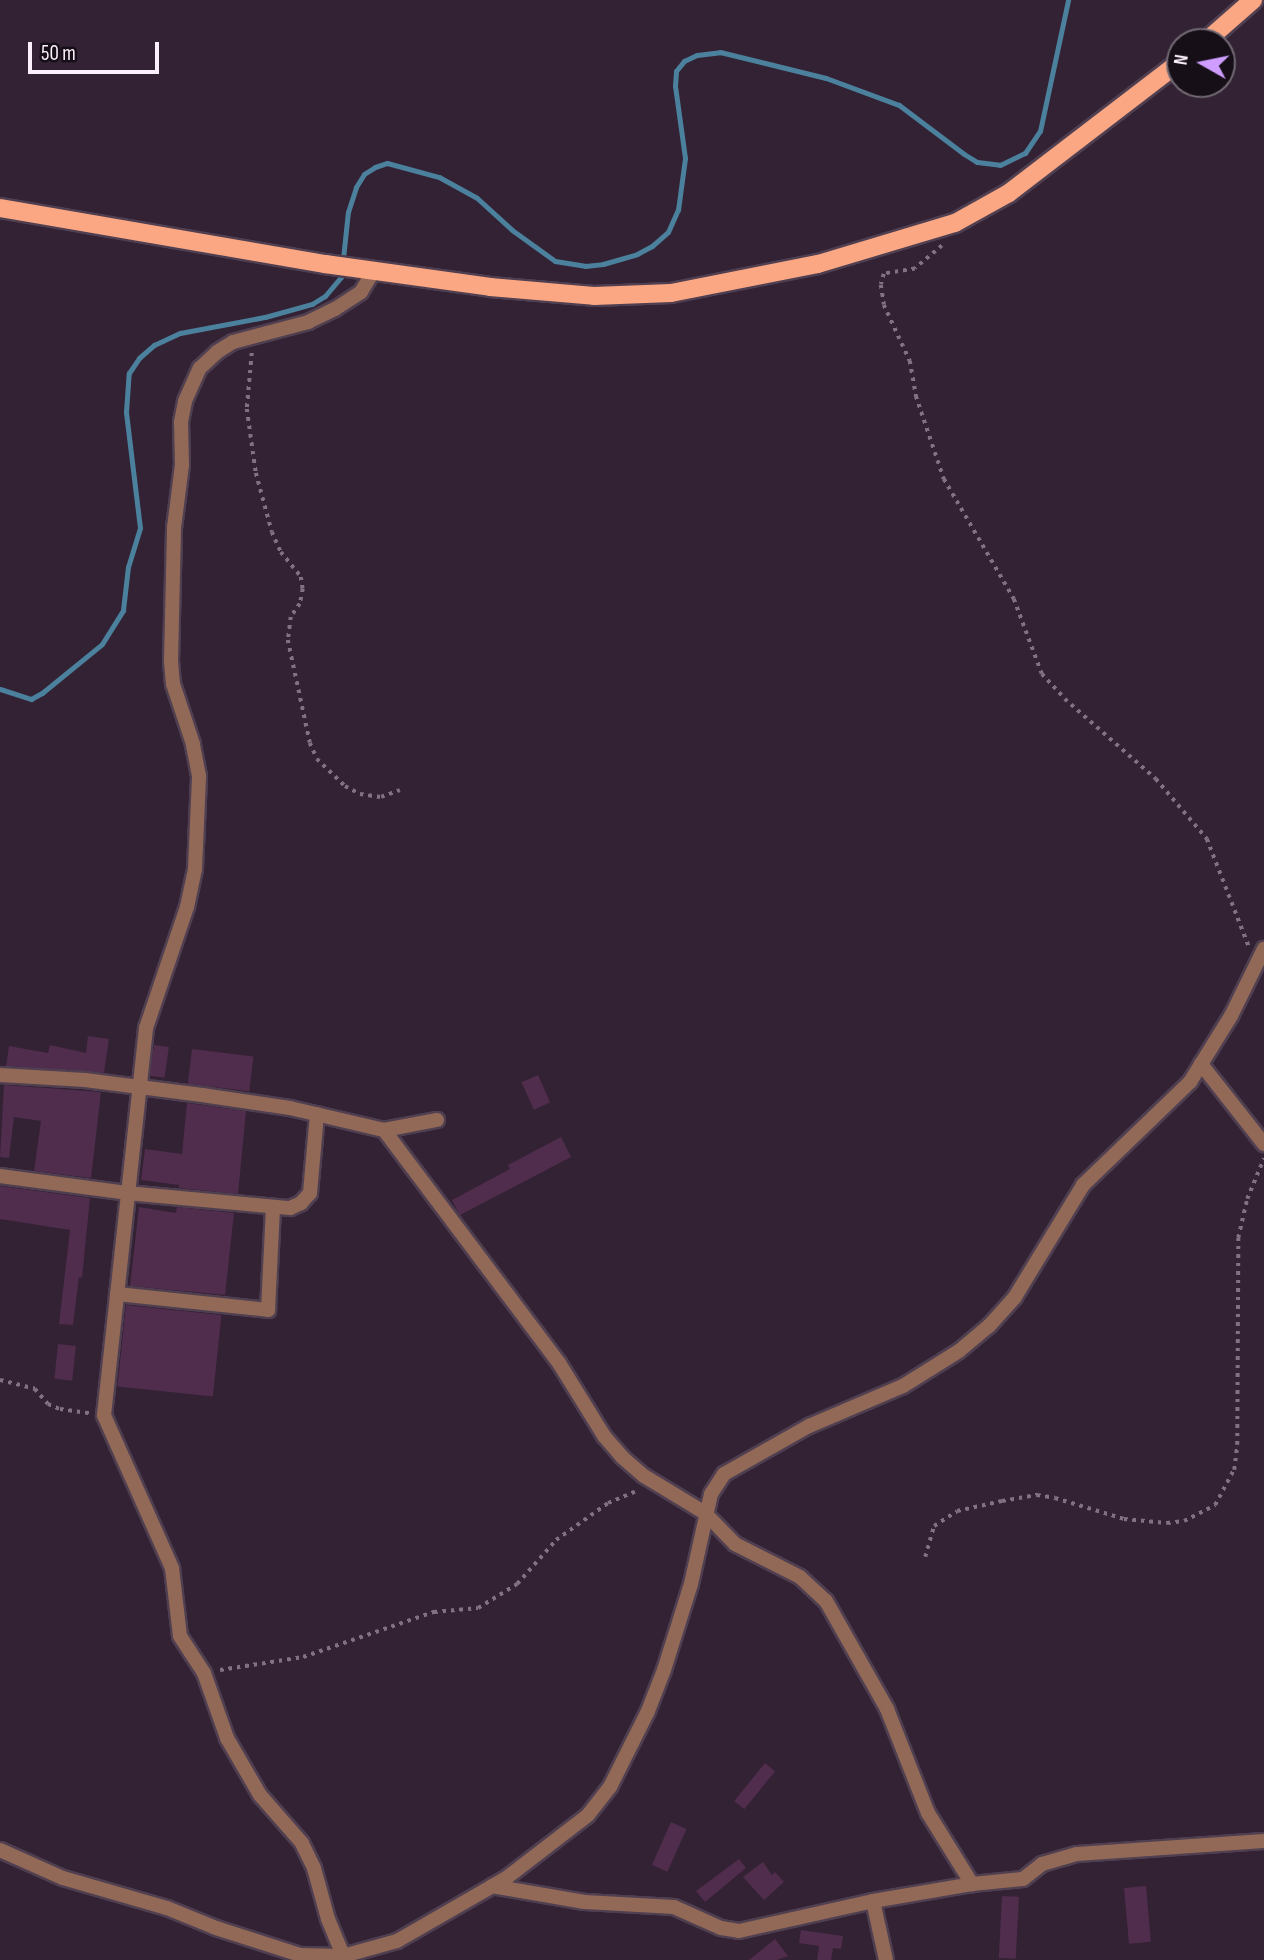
<!DOCTYPE html>
<style>
body{margin:0}
#map{position:relative;width:1264px;height:1960px;overflow:hidden;background:#332234;font-family:"Sofia Sans Condensed",sans-serif}
div>[style]{position:absolute}
.stream>*{height:5px;margin:-2.5px;padding:0 2.5px;transform-origin:2.5px;border-radius:2.5px;background:#4b819d}
.building>*{inset:0;background:#502c4d;transform-origin:0 0}
.path>*{height:3.5px;margin-top:-1.75px;transform-origin:0;background:repeating-linear-gradient(90deg,#817282 0 3.5px,transparent 0 8.5px)}
.roads{filter:drop-shadow(2px 0 #4f3f50) drop-shadow(-2px 0 #4f3f50) drop-shadow(0 2px #4f3f50) drop-shadow(0 -2px #4f3f50)}
.minor>*{height:14px;margin:-7px;padding:0 7px;transform-origin:7px;border-radius:7px;background:#926957}
.primary>*{height:18px;margin:-9px;padding:0 9px;transform-origin:9px;border-radius:9px;background:#fca783}
span{translate:-50% -50%;white-space:nowrap;text-align:center;line-height:1.15;-webkit-text-stroke:6px #160f17;paint-order:stroke}
.north{position:absolute;left:1166px;top:28px;width:70px;height:70px;box-sizing:border-box;background:#160f17;border:2px solid #726973;border-radius:50%;rotate:279deg;font-size:19px;font-weight:700;line-height:28px;text-align:center;color:#fbf0fc}
.north::after{content:'';display:block;margin:auto;width:24px;height:32px;background:#cf9dff;clip-path:polygon(50% 0,100% 100%,50% 72%,0 100%)}
.scale{position:absolute;left:28px;top:42px;width:131px;height:32px;box-sizing:border-box;border:4px solid #fbf0fc;border-top:0;padding-left:9px;font-size:21px;line-height:24px;white-space:nowrap;color:#fbf0fc;-webkit-text-stroke:5px #160f17;paint-order:stroke}
</style>
<div id="map">
<div class="stream">
<div style="left:0;top:689px;width:33px;rotate:18deg"></div>
<div style="left:31px;top:699px;width:13px;rotate:-29deg"></div>
<div style="left:42px;top:693px;width:77px;rotate:-39.2deg"></div>
<div style="left:102px;top:644px;width:40px;rotate:-58deg"></div>
<div style="left:123px;top:610px;width:43px;rotate:-83.4deg"></div>
<div style="left:128px;top:567px;width:41px;rotate:-72.9deg"></div>
<div style="left:140px;top:528px;width:117px;rotate:-96.9deg"></div>
<div style="left:126px;top:412px;width:39px;rotate:-86deg"></div>
<div style="left:129px;top:373px;width:18px;rotate:-56deg"></div>
<div style="left:139px;top:358px;width:20px;rotate:-41deg"></div>
<div style="left:154px;top:345px;width:29px;rotate:-25deg"></div>
<div style="left:180px;top:333px;width:86px;rotate:-10.7deg"></div>
<div style="left:265px;top:317px;width:49px;rotate:-15.5deg"></div>
<div style="left:312px;top:304px;width:15px;rotate:-32deg"></div>
<div style="left:325px;top:296px;width:25px;rotate:-50deg"></div>
<div style="left:341px;top:277px;width:65px;rotate:-83.9deg"></div>
<div style="left:348px;top:212px;width:26px;rotate:-72deg"></div>
<div style="left:356px;top:187px;width:15px;rotate:-58deg"></div>
<div style="left:364px;top:174px;width:13px;rotate:-32deg"></div>
<div style="left:375px;top:167px;width:13px;rotate:-18deg"></div>
<div style="left:387px;top:163px;width:54px;rotate:15.1deg"></div>
<div style="left:439px;top:177px;width:43px;rotate:28.9deg"></div>
<div style="left:477px;top:198px;width:47px;rotate:42.4deg"></div>
<div style="left:512px;top:230px;width:53px;rotate:35.8deg"></div>
<div style="left:555px;top:261px;width:30px;rotate:9deg"></div>
<div style="left:585px;top:266px;width:18px;rotate:-6deg"></div>
<div style="left:603px;top:264px;width:35px;rotate:-16deg"></div>
<div style="left:637px;top:254px;width:17px;rotate:-28deg"></div>
<div style="left:652px;top:246px;width:21px;rotate:-41deg"></div>
<div style="left:668px;top:232px;width:24px;rotate:-66deg"></div>
<div style="left:678px;top:210px;width:52px;rotate:-82.3deg"></div>
<div style="left:685px;top:158px;width:73px;rotate:-97.9deg"></div>
<div style="left:675px;top:86px;width:15px;rotate:-86deg"></div>
<div style="left:676px;top:71px;width:13px;rotate:-51deg"></div>
<div style="left:684px;top:61px;width:14px;rotate:-25deg"></div>
<div style="left:697px;top:55px;width:23px;rotate:-7deg"></div>
<div style="left:720px;top:52px;width:109px;rotate:13.8deg"></div>
<div style="left:826px;top:78px;width:78px;rotate:20.3deg"></div>
<div style="left:899px;top:105px;width:81px;rotate:37deg"></div>
<div style="left:964px;top:154px;width:15px;rotate:32deg"></div>
<div style="left:977px;top:162px;width:23px;rotate:7deg"></div>
<div style="left:1000px;top:165px;width:28px;rotate:-26deg"></div>
<div style="left:1025px;top:153px;width:27px;rotate:-56deg"></div>
<div style="left:1040px;top:131px;width:134px;rotate:-77.9deg"></div>
</div>
<div class="building">
<div style="clip-path:polygon(88px 1036px,109px 1039px,104px 1073px,6px 1066px,9px 1046px,48px 1053px,50px 1045px,86px 1053px)"></div>
<div style="left:154px;top:1045px;width:15px;height:31px;rotate:8deg"></div>
<div style="left:192px;top:1049px;width:62px;height:35px;rotate:7deg"></div>
<div style="left:538px;top:1075px;width:30px;height:18px;rotate:66deg"></div>
<div style="clip-path:polygon(4px 1085px,101px 1092px,91px 1178px,34px 1171px,41px 1121px,14px 1117px,9px 1158px,0 1157px)"></div>
<div style="clip-path:polygon(187px 1103px,246px 1111px,238px 1194px,179px 1188px,179px 1185px,141px 1180px,145px 1149px,182px 1154px)"></div>
<div style="clip-path:polygon(561px 1137px,571px 1157px,460px 1215px,458px 1212px,452px 1200px,510px 1169px,508px 1165px)"></div>
<div style="clip-path:polygon(0 1186px,90px 1198px,82px 1278px,79px 1277px,73px 1325px,59px 1324px,70px 1230px,0 1219px)"></div>
<div style="clip-path:polygon(139px 1207px,176px 1213px,177px 1207px,234px 1213px,225px 1295px,130px 1286px)"></div>
<div style="left:126px;top:1305px;width:96px;height:82px;rotate:6deg"></div>
<div style="left:58px;top:1344px;width:18px;height:35px;rotate:6deg"></div>
<div style="left:765px;top:1763px;width:13px;height:49px;rotate:39deg"></div>
<div style="left:671px;top:1822px;width:17px;height:47px;rotate:24deg"></div>
<div style="clip-path:polygon(739px 1859px,746px 1868px,705px 1902px,696px 1891px)"></div>
<div style="clip-path:polygon(763px 1862px,772px 1875px,775px 1872px,784px 1882px,764px 1900px,743px 1877px)"></div>
<div style="left:1146px;top:1886px;width:56px;height:22px;rotate:85deg"></div>
<div style="left:1002px;top:1896px;width:17px;height:62px;rotate:3deg"></div>
<div style="clip-path:polygon(801px 1930px,843px 1936px,841px 1949px,833px 1948px,831px 1960px,817px 1960px,819px 1946px,799px 1943px)"></div>
<div style="clip-path:polygon(775px 1939px,788px 1956px,777px 1960px,749px 1960px)"></div>
</div>
<div class="path">
<div style="left:942px;top:246px;width:35px;rotate:140deg"></div>
<div style="left:915px;top:269px;width:31px;rotate:171deg"></div>
<div style="left:884px;top:274px;width:11px;rotate:105deg"></div>
<div style="left:881px;top:285px;width:20px;rotate:81deg"></div>
<div style="left:884px;top:305px;width:62px;rotate:65.1deg"></div>
<div style="left:910px;top:361px;width:36px;rotate:80deg"></div>
<div style="left:916px;top:396px;width:88px;rotate:71.4deg"></div>
<div style="left:944px;top:479px;width:139px;rotate:59.7deg"></div>
<div style="left:1014px;top:599px;width:80px;rotate:69.5deg"></div>
<div style="left:1042px;top:674px;width:34px;rotate:47deg"></div>
<div style="left:1065px;top:699px;width:121px;rotate:41.3deg"></div>
<div style="left:1156px;top:779px;width:79px;rotate:49.6deg"></div>
<div style="left:1207px;top:839px;width:116px;rotate:68.7deg"></div>
<div style="left:252px;top:353px;width:56px;rotate:95.1deg"></div>
<div style="left:247px;top:409px;width:65px;rotate:82deg"></div>
<div style="left:256px;top:473px;width:61px;rotate:74.8deg"></div>
<div style="left:272px;top:532px;width:22px;rotate:66deg"></div>
<div style="left:281px;top:552px;width:32px;rotate:51deg"></div>
<div style="left:301px;top:577px;width:12px;rotate:81deg"></div>
<div style="left:303px;top:589px;width:15px;rotate:101deg"></div>
<div style="left:300px;top:604px;width:16px;rotate:125deg"></div>
<div style="left:291px;top:617px;width:23px;rotate:97deg"></div>
<div style="left:288px;top:640px;width:105px;rotate:77.9deg"></div>
<div style="left:310px;top:743px;width:17px;rotate:66deg"></div>
<div style="left:317px;top:759px;width:39px;rotate:44deg"></div>
<div style="left:345px;top:786px;width:17px;rotate:28deg"></div>
<div style="left:360px;top:794px;width:21px;rotate:8deg"></div>
<div style="left:381px;top:797px;width:20px;rotate:-20deg"></div>
<div style="left:0;top:1380px;width:36px;rotate:14deg"></div>
<div style="left:35px;top:1389px;width:20px;rotate:49deg"></div>
<div style="left:48px;top:1404px;width:13px;rotate:23deg"></div>
<div style="left:60px;top:1409px;width:30px;rotate:8deg"></div>
<div style="left:925px;top:1557px;width:32px;rotate:-74deg"></div>
<div style="left:934px;top:1526px;width:27px;rotate:-33deg"></div>
<div style="left:957px;top:1511px;width:46px;rotate:-12.5deg"></div>
<div style="left:1002px;top:1501px;width:36px;rotate:-10deg"></div>
<div style="left:1037px;top:1495px;width:18px;rotate:9deg"></div>
<div style="left:1055px;top:1498px;width:72px;rotate:16.9deg"></div>
<div style="left:1124px;top:1519px;width:43px;rotate:5.3deg"></div>
<div style="left:1167px;top:1523px;width:17px;rotate:-7deg"></div>
<div style="left:1184px;top:1521px;width:35px;rotate:-27deg"></div>
<div style="left:1215px;top:1505px;width:40px;rotate:-62deg"></div>
<div style="left:1234px;top:1470px;width:25px;rotate:-83deg"></div>
<div style="left:1237px;top:1445px;width:207px;rotate:-89.7deg"></div>
<div style="left:1238px;top:1238px;width:40px;rotate:-77deg"></div>
<div style="left:1247px;top:1199px;width:44px;rotate:-67.5deg"></div>
<div style="left:220px;top:1670px;width:84px;rotate:-8.9deg"></div>
<div style="left:303px;top:1657px;width:139px;rotate:-19deg"></div>
<div style="left:434px;top:1612px;width:44px;rotate:-5.2deg"></div>
<div style="left:478px;top:1608px;width:46px;rotate:-31.6deg"></div>
<div style="left:517px;top:1584px;width:59px;rotate:-48.4deg"></div>
<div style="left:556px;top:1540px;width:64px;rotate:-35.4deg"></div>
<div style="left:608px;top:1503px;width:33px;rotate:-23deg"></div>
</div>
<div class="roads">
<div class="minor">
<div style="left:1201px;top:1064px;width:102px;rotate:51.8deg"></div>
<div style="left:0;top:1075px;width:85px;rotate:3.4deg"></div>
<div style="left:85px;top:1080px;width:118px;rotate:7.3deg"></div>
<div style="left:202px;top:1095px;width:89px;rotate:8.4deg"></div>
<div style="left:290px;top:1108px;width:97px;rotate:13.2deg"></div>
<div style="left:384px;top:1130px;width:54px;rotate:-10.7deg"></div>
<div style="left:384px;top:1130px;width:291px;rotate:53.1deg"></div>
<div style="left:559px;top:1363px;width:86px;rotate:58.3deg"></div>
<div style="left:604px;top:1436px;width:28px;rotate:49deg"></div>
<div style="left:622px;top:1457px;width:29px;rotate:41deg"></div>
<div style="left:644px;top:1476px;width:71px;rotate:31.2deg"></div>
<div style="left:705px;top:1513px;width:43px;rotate:45.9deg"></div>
<div style="left:735px;top:1544px;width:73px;rotate:26.9deg"></div>
<div style="left:800px;top:1577px;width:35px;rotate:43deg"></div>
<div style="left:826px;top:1601px;width:124px;rotate:60.5deg"></div>
<div style="left:887px;top:1709px;width:112px;rotate:68.5deg"></div>
<div style="left:928px;top:1813px;width:84px;rotate:58.2deg"></div>
<div style="left:0;top:1176px;width:128px;rotate:7.6deg"></div>
<div style="left:127px;top:1193px;width:164px;rotate:5.3deg"></div>
<div style="left:290px;top:1208px;width:12px;rotate:-24deg"></div>
<div style="left:301px;top:1203px;width:13px;rotate:-48deg"></div>
<div style="left:310px;top:1193px;width:79px;rotate:-84.9deg"></div>
<div style="left:117px;top:1294px;width:152px;rotate:6deg"></div>
<div style="left:268px;top:1310px;width:101px;rotate:-87.2deg"></div>
<div style="left:0;top:1850px;width:69px;rotate:24deg"></div>
<div style="left:63px;top:1878px;width:108px;rotate:16.1deg"></div>
<div style="left:167px;top:1908px;width:53px;rotate:22.2deg"></div>
<div style="left:216px;top:1928px;width:88px;rotate:17.8deg"></div>
<div style="left:300px;top:1955px;width:43px;rotate:1.3deg"></div>
<div style="left:343px;top:1956px;width:56px;rotate:-15.5deg"></div>
<div style="left:397px;top:1941px;width:125px;rotate:-29.9deg"></div>
<div style="left:505px;top:1879px;width:105px;rotate:-37.6deg"></div>
<div style="left:588px;top:1815px;width:36px;rotate:-52deg"></div>
<div style="left:610px;top:1787px;width:85px;rotate:-63.4deg"></div>
<div style="left:648px;top:1711px;width:44px;rotate:-68.7deg"></div>
<div style="left:664px;top:1670px;width:90px;rotate:-72.6deg"></div>
<div style="left:691px;top:1584px;width:92px;rotate:-77.5deg"></div>
<div style="left:711px;top:1494px;width:24px;rotate:-57deg"></div>
<div style="left:724px;top:1474px;width:98px;rotate:-29.5deg"></div>
<div style="left:809px;top:1426px;width:102px;rotate:-23.1deg"></div>
<div style="left:903px;top:1386px;width:66px;rotate:-32deg"></div>
<div style="left:959px;top:1351px;width:39px;rotate:-40deg"></div>
<div style="left:989px;top:1326px;width:39px;rotate:-48deg"></div>
<div style="left:1015px;top:1297px;width:131px;rotate:-58.7deg"></div>
<div style="left:1083px;top:1185px;width:149px;rotate:-43.9deg"></div>
<div style="left:1190px;top:1082px;width:78px;rotate:-58.2deg"></div>
<div style="left:1231px;top:1016px;width:75px;rotate:-63.8deg"></div>
<div style="left:492px;top:1886px;width:94px;rotate:9.8deg"></div>
<div style="left:585px;top:1902px;width:89px;rotate:3.2deg"></div>
<div style="left:674px;top:1907px;width:51px;rotate:24.1deg"></div>
<div style="left:721px;top:1928px;width:18px;rotate:9deg"></div>
<div style="left:739px;top:1931px;width:137px;rotate:-12.6deg"></div>
<div style="left:873px;top:1901px;width:100px;rotate:-9.7deg"></div>
<div style="left:972px;top:1884px;width:51px;rotate:-5.6deg"></div>
<div style="left:1023px;top:1879px;width:24px;rotate:-38deg"></div>
<div style="left:1042px;top:1864px;width:36px;rotate:-16deg"></div>
<div style="left:1077px;top:1854px;width:187px;rotate:-4deg"></div>
<div style="left:873px;top:1901px;width:60px;rotate:77.6deg"></div>
<div style="left:345px;top:1960px;width:44px;rotate:-112.5deg"></div>
<div style="left:328px;top:1919px;width:53px;rotate:-105.4deg"></div>
<div style="left:314px;top:1868px;width:28px;rotate:-116deg"></div>
<div style="left:302px;top:1843px;width:64px;rotate:-131.2deg"></div>
<div style="left:260px;top:1795px;width:66px;rotate:-120.1deg"></div>
<div style="left:227px;top:1738px;width:69px;rotate:-109.5deg"></div>
<div style="left:204px;top:1673px;width:44px;rotate:-123deg"></div>
<div style="left:180px;top:1636px;width:68px;rotate:-96.7deg"></div>
<div style="left:172px;top:1568px;width:167px;rotate:-114deg"></div>
<div style="left:104px;top:1415px;width:389px;rotate:-83.8deg"></div>
<div style="left:146px;top:1028px;width:128px;rotate:-71.3deg"></div>
<div style="left:187px;top:907px;width:39px;rotate:-78deg"></div>
<div style="left:195px;top:869px;width:93px;rotate:-87.5deg"></div>
<div style="left:199px;top:776px;width:33px;rotate:-101deg"></div>
<div style="left:193px;top:744px;width:63px;rotate:-108.4deg"></div>
<div style="left:173px;top:684px;width:22px;rotate:-95deg"></div>
<div style="left:171px;top:662px;width:134px;rotate:-88.7deg"></div>
<div style="left:174px;top:528px;width:64px;rotate:-82.8deg"></div>
<div style="left:182px;top:465px;width:43px;rotate:-91.3deg"></div>
<div style="left:181px;top:422px;width:21px;rotate:-79deg"></div>
<div style="left:185px;top:401px;width:36px;rotate:-66deg"></div>
<div style="left:200px;top:368px;width:23px;rotate:-43deg"></div>
<div style="left:217px;top:352px;width:19px;rotate:-32deg"></div>
<div style="left:233px;top:342px;width:78px;rotate:-14.9deg"></div>
<div style="left:308px;top:322px;width:30px;rotate:-26deg"></div>
<div style="left:335px;top:309px;width:31px;rotate:-33deg"></div>
<div style="left:361px;top:292px;width:26px;rotate:-59deg"></div>
</div>
<div class="primary">
<div style="left:1205px;top:42px;width:64px;rotate:-41.2deg"></div>
<div style="left:0;top:208px;width:330px;rotate:9.8deg"></div>
<div style="left:325px;top:264px;width:167px;rotate:7.9deg"></div>
<div style="left:490px;top:287px;width:104px;rotate:4.9deg"></div>
<div style="left:594px;top:296px;width:77px;rotate:-2.2deg"></div>
<div style="left:671px;top:293px;width:150px;rotate:-11.2deg"></div>
<div style="left:818px;top:264px;width:143px;rotate:-16.7deg"></div>
<div style="left:955px;top:223px;width:62px;rotate:-29.1deg"></div>
<div style="left:1009px;top:193px;width:215px;rotate:-37.5deg"></div>
</div>
</div>
<div class="north">N</div>
<div class="scale">50 m</div>
</div>
